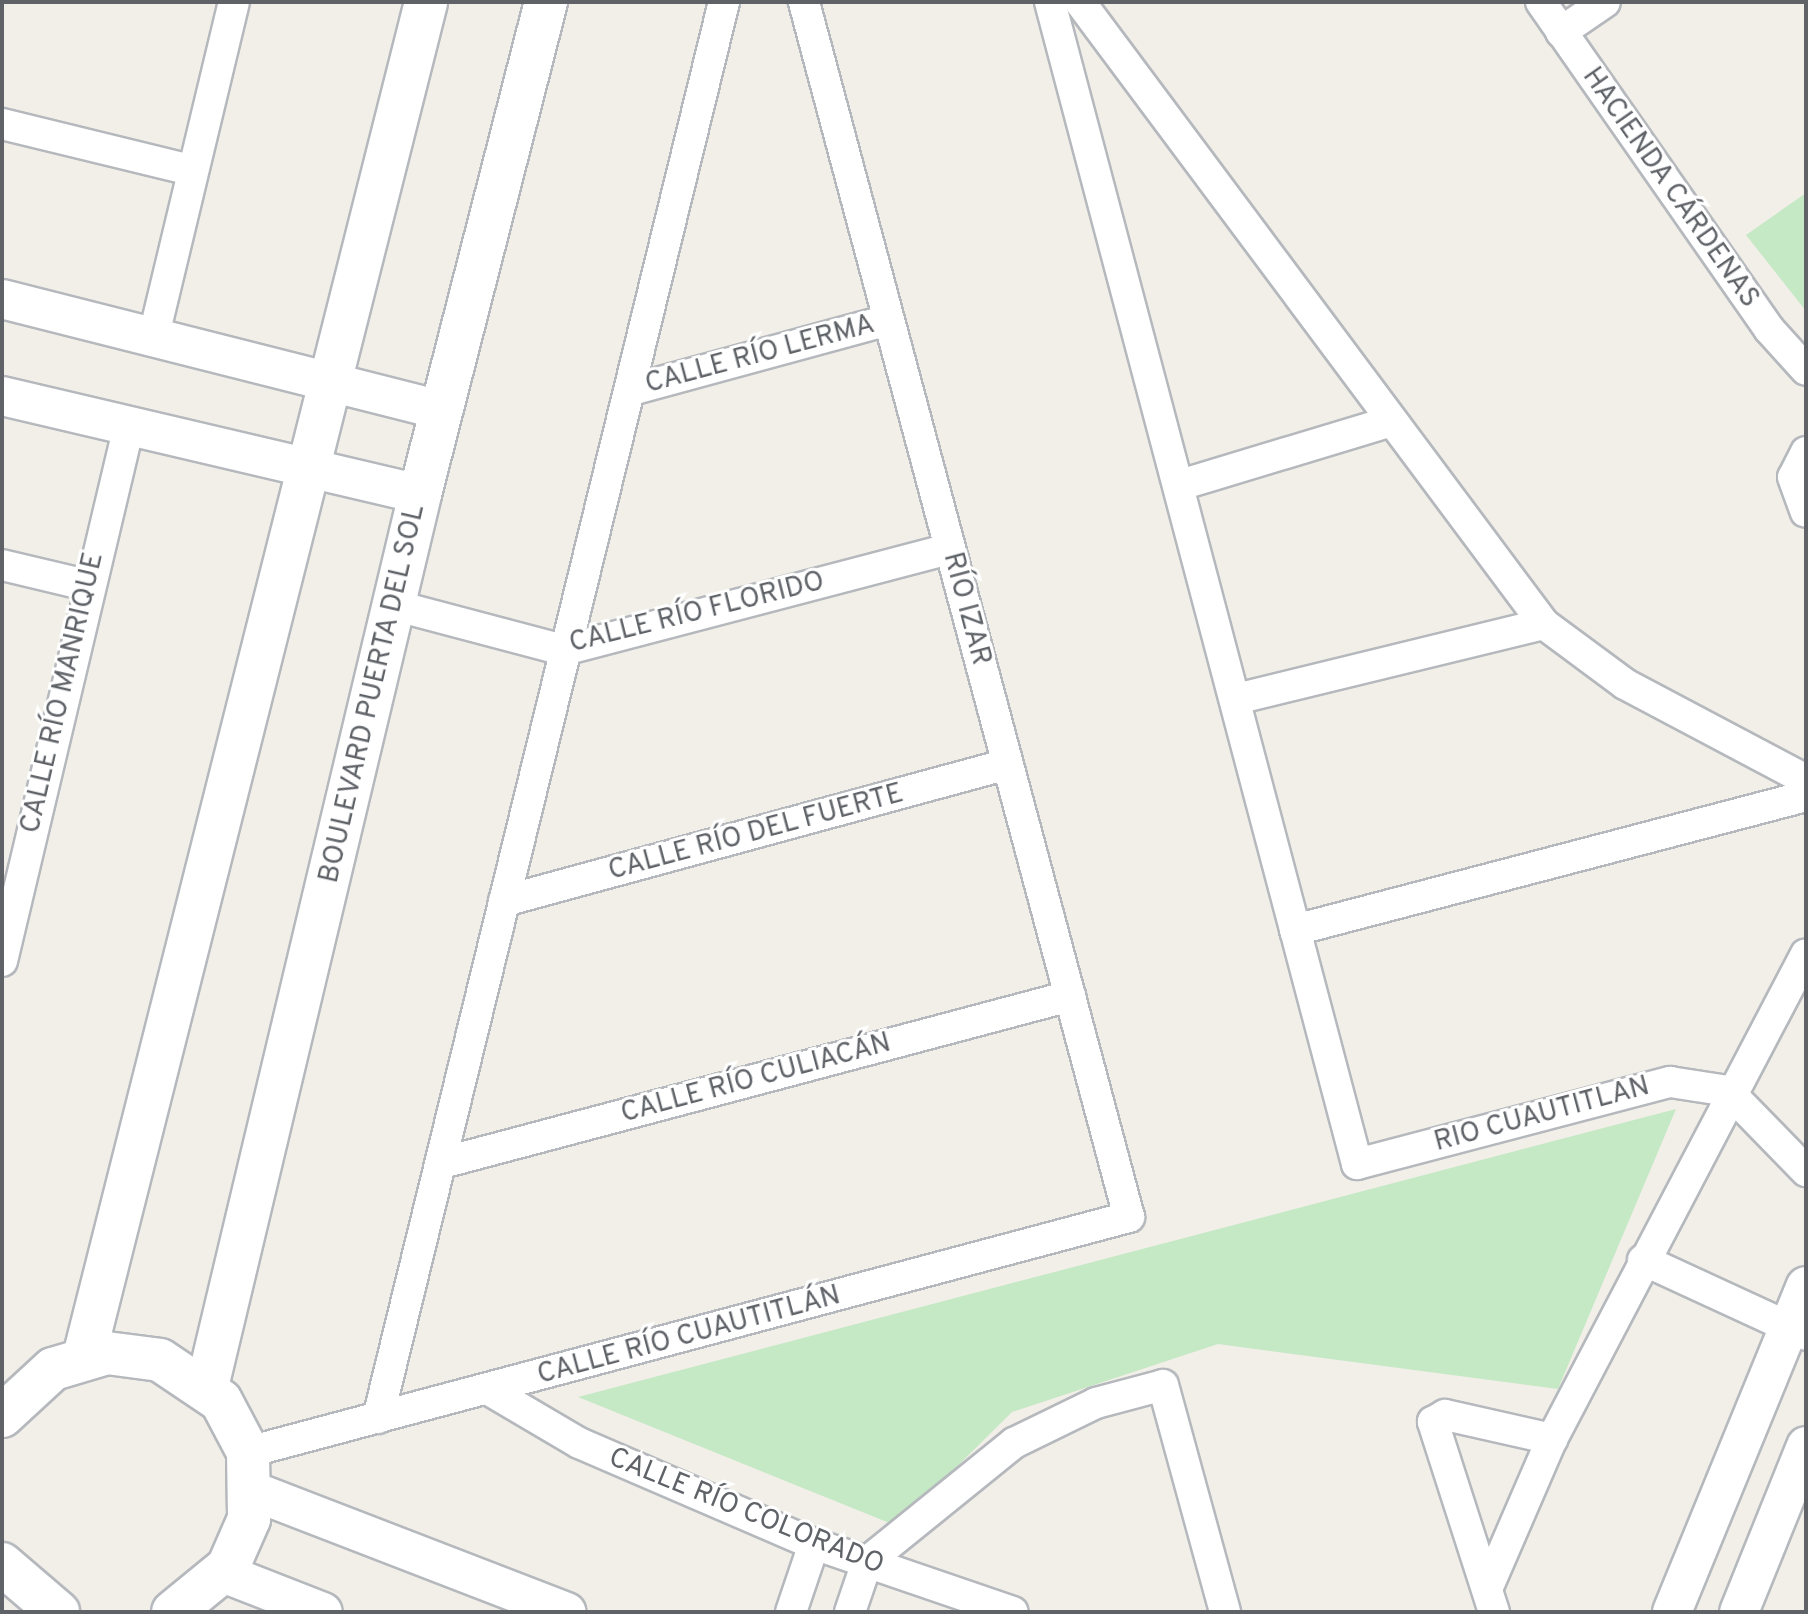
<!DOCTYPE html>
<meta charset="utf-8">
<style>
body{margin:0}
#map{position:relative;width:1808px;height:1614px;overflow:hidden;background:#f1efe8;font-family:Overpass,sans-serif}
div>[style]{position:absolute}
.green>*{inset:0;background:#c5e8c5}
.roads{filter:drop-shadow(2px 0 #b5b8bc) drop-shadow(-2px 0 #b5b8bc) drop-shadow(0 2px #b5b8bc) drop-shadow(0 -2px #b5b8bc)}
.minor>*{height:30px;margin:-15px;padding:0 15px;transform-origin:15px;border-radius:15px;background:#fff}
.tertiary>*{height:38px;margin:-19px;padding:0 19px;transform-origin:19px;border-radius:19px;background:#fff}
.secondary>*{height:42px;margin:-21px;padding:0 21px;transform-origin:21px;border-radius:21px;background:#fff}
span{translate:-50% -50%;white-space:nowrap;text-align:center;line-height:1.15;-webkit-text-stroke:6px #fff;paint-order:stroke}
.street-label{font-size:28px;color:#5f6368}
.frame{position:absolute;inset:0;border:4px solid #5f6368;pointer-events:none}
</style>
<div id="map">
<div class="green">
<div style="clip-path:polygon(1806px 193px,1806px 311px,1746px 235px)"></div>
<div style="clip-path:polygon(1676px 1109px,1558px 1389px,1218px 1344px,1012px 1412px,897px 1526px,578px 1397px)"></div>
</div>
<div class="roads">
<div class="minor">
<div style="left:1050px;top:2px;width:1202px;rotate:75.2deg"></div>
<div style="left:1357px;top:1164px;width:324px;rotate:-14.7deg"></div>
<div style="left:1670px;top:1082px;width:59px;rotate:8.8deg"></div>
<div style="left:1728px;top:1091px;width:112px;rotate:45.7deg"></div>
<div style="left:1080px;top:2px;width:776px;rotate:53.28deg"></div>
<div style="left:1544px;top:624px;width:101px;rotate:36.5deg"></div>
<div style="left:1625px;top:684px;width:205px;rotate:27.9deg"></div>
<div style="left:1541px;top:2px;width:399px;rotate:55.1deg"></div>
<div style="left:1769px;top:329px;width:55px;rotate:47.9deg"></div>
<div style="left:1561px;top:32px;width:53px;rotate:-34.3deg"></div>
<div style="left:2px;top:124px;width:195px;rotate:13.7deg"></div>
<div style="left:154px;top:335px;width:342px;rotate:-76.5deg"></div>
<div style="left:631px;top:390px;width:266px;rotate:-15.2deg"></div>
<div style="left:1806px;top:452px;width:28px;rotate:117deg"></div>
<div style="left:1793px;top:477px;width:37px;rotate:70deg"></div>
<div style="left:1180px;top:485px;width:218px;rotate:-16.8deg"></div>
<div style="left:2px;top:565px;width:86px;rotate:13.4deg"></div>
<div style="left:397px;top:606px;width:173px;rotate:14.8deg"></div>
<div style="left:564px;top:650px;width:399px;rotate:-14.7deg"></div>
<div style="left:1236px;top:699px;width:317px;rotate:-13.7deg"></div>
<div style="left:504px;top:901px;width:522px;rotate:-15.21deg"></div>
<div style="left:1295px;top:930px;width:528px;rotate:-14.69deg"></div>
<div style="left:2px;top:961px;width:550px;rotate:-76.65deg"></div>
<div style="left:442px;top:1163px;width:650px;rotate:-14.89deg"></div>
<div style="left:1643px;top:1260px;width:179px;rotate:24.7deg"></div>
<div style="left:489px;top:1390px;width:104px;rotate:30.5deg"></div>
<div style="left:579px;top:1443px;width:256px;rotate:23.3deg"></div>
<div style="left:814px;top:1544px;width:210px;rotate:18.9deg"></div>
<div style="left:378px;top:1418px;width:1458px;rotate:-76.27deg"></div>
<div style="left:248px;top:1452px;width:912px;rotate:-14.94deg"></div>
<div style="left:1129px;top:1217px;width:1258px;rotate:-104.98deg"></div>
<div style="left:1487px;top:1589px;width:163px;rotate:-66.6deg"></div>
<div style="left:1552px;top:1439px;width:547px;rotate:-62.36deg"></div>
<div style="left:791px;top:1612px;width:72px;rotate:-71.3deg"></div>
<div style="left:850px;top:1612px;width:53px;rotate:-71.2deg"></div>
<div style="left:867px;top:1562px;width:189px;rotate:-39deg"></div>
<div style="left:1014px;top:1443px;width:91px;rotate:-26deg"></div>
<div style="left:1096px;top:1403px;width:69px;rotate:-15deg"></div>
<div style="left:1163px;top:1385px;width:235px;rotate:74.7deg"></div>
<div style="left:1494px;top:1612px;width:200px;rotate:-107.8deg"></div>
<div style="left:1433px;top:1422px;width:14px;rotate:-30deg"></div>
<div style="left:1445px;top:1415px;width:110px;rotate:12.6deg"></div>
</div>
<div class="tertiary">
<div style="left:2px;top:299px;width:454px;rotate:14.2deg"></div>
<div style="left:2px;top:396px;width:429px;rotate:13.2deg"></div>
<div style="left:253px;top:1491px;width:336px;rotate:21.1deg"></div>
<div style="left:223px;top:1573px;width:107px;rotate:21.3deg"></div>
<div style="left:1672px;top:1612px;width:352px;rotate:-67.7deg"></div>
<div style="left:1739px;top:1612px;width:179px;rotate:-68deg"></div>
</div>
<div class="secondary">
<div style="left:84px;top:1357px;width:1397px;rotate:-75.83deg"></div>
<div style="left:207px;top:1387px;width:918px;rotate:-76.58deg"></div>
<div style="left:420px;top:494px;width:508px;rotate:-75.64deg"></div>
<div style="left:2px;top:1416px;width:69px;rotate:-42.7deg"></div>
<div style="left:53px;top:1369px;width:56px;rotate:-16.5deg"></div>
<div style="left:107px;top:1353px;width:53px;rotate:7.5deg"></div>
<div style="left:160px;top:1360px;width:73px;rotate:33.9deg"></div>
<div style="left:221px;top:1401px;width:58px;rotate:62.1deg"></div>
<div style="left:248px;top:1452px;width:67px;rotate:89.1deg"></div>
<div style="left:249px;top:1519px;width:52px;rotate:113.6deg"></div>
<div style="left:228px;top:1567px;width:71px;rotate:140.7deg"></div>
<div style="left:2px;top:1564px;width:74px;rotate:40.6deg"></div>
</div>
</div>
<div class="street-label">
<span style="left:1670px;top:188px;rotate:55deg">HACIENDA CÁRDENAS</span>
<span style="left:760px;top:355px;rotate:-15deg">CALLE RÍO LERMA</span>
<span style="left:966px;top:609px;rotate:75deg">RÍO IZAR</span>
<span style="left:697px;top:613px;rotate:-14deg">CALLE RÍO FLORIDO</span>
<span style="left:63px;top:693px;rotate:-77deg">CALLE RÍO MANRIQUE</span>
<span style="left:373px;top:694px;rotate:-77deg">BOULEVARD PUERTA DEL SOL</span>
<span style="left:756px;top:833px;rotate:-15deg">CALLE RÍO DEL FUERTE</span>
<span style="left:756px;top:1079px;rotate:-15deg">CALLE RÍO CULIACÁN</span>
<span style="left:1542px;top:1115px;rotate:-15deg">RIO CUAUTITLAN</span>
<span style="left:689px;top:1336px;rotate:-15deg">CALLE RÍO CUAUTITLÁN</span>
<span style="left:746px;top:1512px;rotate:22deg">CALLE RÍO COLORADO</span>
</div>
<div class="frame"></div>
</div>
